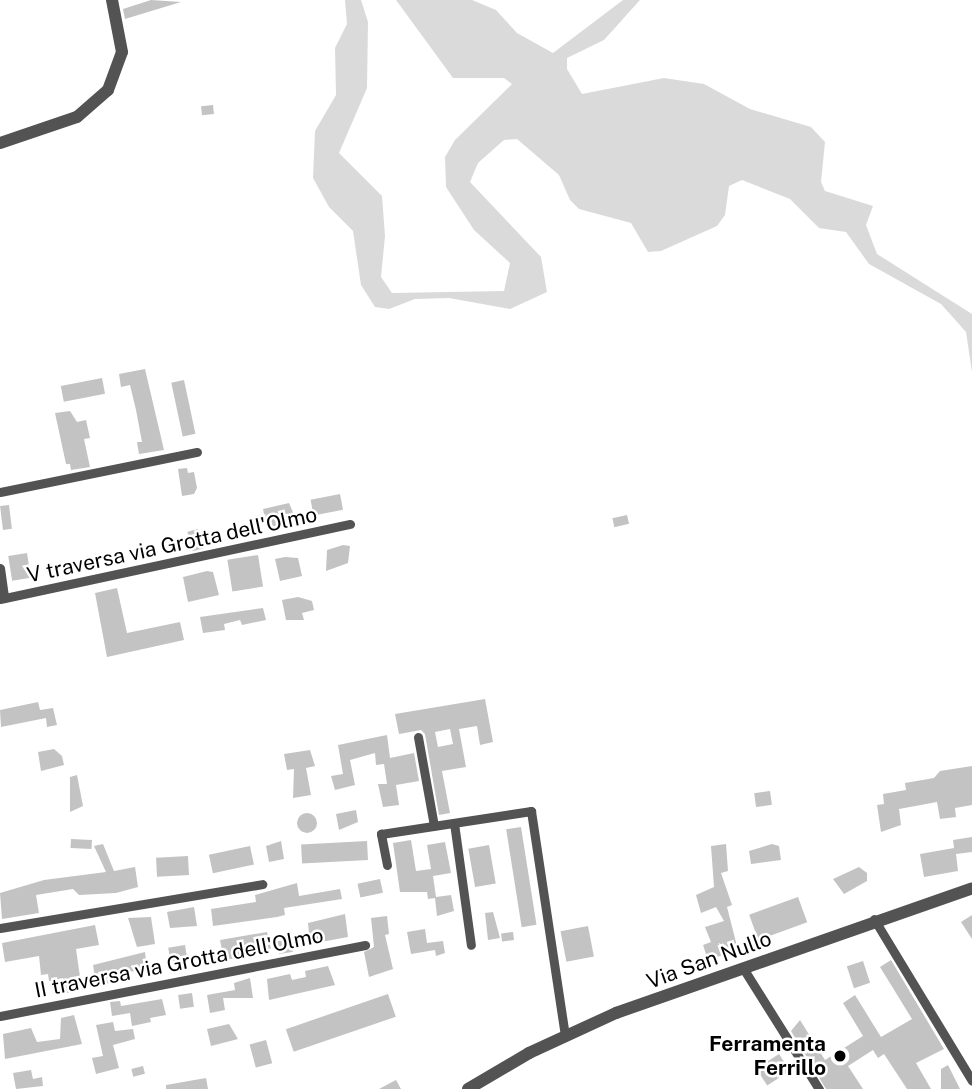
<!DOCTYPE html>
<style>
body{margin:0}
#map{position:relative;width:972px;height:1089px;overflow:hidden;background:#fff;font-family:"Public Sans",sans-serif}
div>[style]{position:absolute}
.green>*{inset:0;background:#dadada}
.building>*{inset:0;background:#c3c3c3;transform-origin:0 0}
.round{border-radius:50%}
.minor>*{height:9px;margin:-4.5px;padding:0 4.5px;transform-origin:4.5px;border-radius:4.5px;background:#535353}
.tertiary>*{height:12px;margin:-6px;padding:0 6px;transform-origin:6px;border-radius:6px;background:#535353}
.dots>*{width:19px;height:19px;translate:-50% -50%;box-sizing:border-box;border:4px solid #fff;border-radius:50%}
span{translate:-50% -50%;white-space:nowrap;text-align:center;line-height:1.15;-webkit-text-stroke:5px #fff;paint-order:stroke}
.street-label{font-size:21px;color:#000}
.poi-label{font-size:21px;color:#000;font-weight:700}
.right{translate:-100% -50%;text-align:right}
</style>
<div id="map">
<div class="green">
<div style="clip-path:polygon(345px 0,361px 0,368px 22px,367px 88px,339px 153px,382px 196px,385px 236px,381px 277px,392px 293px,504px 291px,510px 263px,474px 230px,446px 187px,445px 157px,455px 140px,512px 84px,504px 78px,453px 78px,396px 0,472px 0,496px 10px,517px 33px,553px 53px,623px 0,640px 0,604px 40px,567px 58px,567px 69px,582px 94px,664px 78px,704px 84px,750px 109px,811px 127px,825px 142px,821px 182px,825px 191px,873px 206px,866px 225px,877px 254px,972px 314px,972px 372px,966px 332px,941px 304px,869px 264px,846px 232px,819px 228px,790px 199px,742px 180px,729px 186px,725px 215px,717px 226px,661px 251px,648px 252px,631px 223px,579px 209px,570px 200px,559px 175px,517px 139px,504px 140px,478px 163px,470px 182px,541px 257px,547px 292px,510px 309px,449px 298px,415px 299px,389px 309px,375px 307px,361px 285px,353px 231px,329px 207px,313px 178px,315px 131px,336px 95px,335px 48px,347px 24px)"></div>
</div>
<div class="building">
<div style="clip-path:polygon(151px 0,181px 2px,125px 19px,123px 9px)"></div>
<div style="left:213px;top:105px;width:9px;height:12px;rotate:84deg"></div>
<div style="clip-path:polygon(145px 369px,164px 450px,139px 454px,137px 442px,142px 442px,136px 410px,130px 385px,121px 387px,119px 374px)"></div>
<div style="left:102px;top:378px;width:16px;height:42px;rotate:79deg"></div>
<div style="left:184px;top:380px;width:55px;height:13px;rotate:78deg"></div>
<div style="clip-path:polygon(70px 411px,77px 422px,86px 420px,90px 438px,84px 439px,90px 467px,71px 470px,70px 464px,66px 464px,55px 413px)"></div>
<div style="clip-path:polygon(187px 468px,188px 473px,194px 472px,197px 488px,194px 494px,182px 496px,178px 469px)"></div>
<div style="left:340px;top:494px;width:16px;height:30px;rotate:79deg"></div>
<div style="clip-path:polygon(289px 503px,297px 522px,267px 528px,263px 509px)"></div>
<div style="left:9px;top:505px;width:24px;height:9px;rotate:83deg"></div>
<div style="left:627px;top:515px;width:9px;height:15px;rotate:77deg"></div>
<div style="left:198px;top:529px;width:20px;height:11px;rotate:75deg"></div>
<div style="clip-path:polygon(343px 545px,350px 546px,348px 563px,326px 571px,327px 550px)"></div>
<div style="left:27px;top:553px;width:25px;height:19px;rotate:81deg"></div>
<div style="left:258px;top:555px;width:32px;height:31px;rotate:81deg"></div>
<div style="clip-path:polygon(285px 557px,298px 558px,302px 576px,280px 581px,275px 559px)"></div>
<div style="clip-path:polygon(207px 571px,213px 572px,219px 595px,188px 602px,183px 577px)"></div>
<div style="clip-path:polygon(117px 588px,127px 633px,180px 622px,184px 640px,107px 657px,95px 593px)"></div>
<div style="clip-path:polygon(298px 597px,312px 601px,314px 610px,302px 613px,304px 620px,286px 620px,282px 600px)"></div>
<div style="clip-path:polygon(263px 608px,266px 620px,242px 625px,240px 620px,224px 624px,225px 630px,203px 633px,200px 617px)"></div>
<div style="clip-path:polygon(evenodd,485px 699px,493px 742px,480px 745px,477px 726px,459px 729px,466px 767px,442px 771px,450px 813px,439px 815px,425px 734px,421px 730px,399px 734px,395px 714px,485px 699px,450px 729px,453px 744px,438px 747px,435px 732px,450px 729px)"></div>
<div style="clip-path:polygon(38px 702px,40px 710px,53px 708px,57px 725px,47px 727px,46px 718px,1px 727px,0 710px)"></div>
<div style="clip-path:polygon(387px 735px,390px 758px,414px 753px,419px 781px,396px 785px,399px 805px,383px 807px,378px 784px,387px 784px,384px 764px,376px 765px,375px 753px,350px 760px,355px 785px,335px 790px,331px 776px,343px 774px,338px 745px)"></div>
<div style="clip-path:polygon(54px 749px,62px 756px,64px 765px,41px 771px,38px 752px)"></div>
<div style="clip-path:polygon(310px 750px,315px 766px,306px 768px,311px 795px,293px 798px,294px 769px,287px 770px,284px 754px)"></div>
<div style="clip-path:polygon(972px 766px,972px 805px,955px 808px,956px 817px,940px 819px,937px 802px,899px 809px,901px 825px,881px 832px,877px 805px,884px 804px,883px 794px,906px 790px,905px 783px,934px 778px,940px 771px)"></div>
<div style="clip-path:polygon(77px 775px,83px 806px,70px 812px,70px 777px)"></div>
<div style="left:770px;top:791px;width:14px;height:16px;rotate:82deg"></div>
<div style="clip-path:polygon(356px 810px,358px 822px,339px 830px,336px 814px)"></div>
<div class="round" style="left:297px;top:813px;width:20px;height:20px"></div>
<div style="left:521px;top:827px;width:99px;height:15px;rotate:81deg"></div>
<div style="clip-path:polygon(972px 837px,972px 852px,956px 854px,958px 871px,924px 877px,920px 854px,954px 848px,953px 840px)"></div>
<div style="left:71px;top:839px;width:21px;height:9px;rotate:3deg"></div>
<div style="clip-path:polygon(411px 840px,416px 871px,431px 869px,427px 845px,445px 842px,451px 873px,433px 876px,436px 897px,451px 895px,454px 911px,437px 916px,435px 898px,428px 899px,427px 892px,400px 892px,393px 843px)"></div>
<div style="clip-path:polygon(281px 841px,284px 859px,269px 862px,266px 846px)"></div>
<div style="left:367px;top:841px;width:19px;height:66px;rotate:87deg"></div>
<div style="clip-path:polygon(103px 844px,114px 871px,135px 867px,138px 887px,116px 893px,79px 895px,73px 889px,36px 895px,39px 913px,2px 919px,0 893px,44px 880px,106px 872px,94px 846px)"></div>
<div style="clip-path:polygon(726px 844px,728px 871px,721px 873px,732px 905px,727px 907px,738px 950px,708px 960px,703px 945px,711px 942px,705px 927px,724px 921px,716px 907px,701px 913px,696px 895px,714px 887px,711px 846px)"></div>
<div style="clip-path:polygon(772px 844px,779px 846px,781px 860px,751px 864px,749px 851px)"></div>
<div style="left:489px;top:845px;width:39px;height:21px;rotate:80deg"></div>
<div style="left:250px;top:846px;width:19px;height:42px;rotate:78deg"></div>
<div style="left:188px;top:856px;width:19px;height:32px;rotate:87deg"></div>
<div style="clip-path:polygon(859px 867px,867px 873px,867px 881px,844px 894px,833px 879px)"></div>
<div style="left:380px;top:879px;width:14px;height:23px;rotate:78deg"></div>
<div style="clip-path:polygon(297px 883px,299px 896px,340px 889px,342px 899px,284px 908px,285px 915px,277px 917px,213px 926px,211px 909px,256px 902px,255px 895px)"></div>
<div style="left:798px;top:897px;width:27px;height:52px;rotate:70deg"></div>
<div style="clip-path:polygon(194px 907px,197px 926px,170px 928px,167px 912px)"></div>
<div style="clip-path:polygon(493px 912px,500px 938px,488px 940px,485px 913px)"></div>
<div style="clip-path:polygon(345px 914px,348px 937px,310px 944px,308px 923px)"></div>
<div style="clip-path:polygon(972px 915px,972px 939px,961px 922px)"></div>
<div style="clip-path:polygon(387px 916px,389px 934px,385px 935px,393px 969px,369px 977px,364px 952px,374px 947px,371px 918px)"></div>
<div style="clip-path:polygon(151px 917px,155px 944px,137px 947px,128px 918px)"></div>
<div style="clip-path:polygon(95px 925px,99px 945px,76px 949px,80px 977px,74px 978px,76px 991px,67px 993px,63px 978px,49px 981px,48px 974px,41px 975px,39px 956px,5px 962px,2px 943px)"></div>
<div style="left:588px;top:926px;width:31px;height:28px;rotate:79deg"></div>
<div style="clip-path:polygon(425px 929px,427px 943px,443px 941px,445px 953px,436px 956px,435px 950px,411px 954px,407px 932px)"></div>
<div style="clip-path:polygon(267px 932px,271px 949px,245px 948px,244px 957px,224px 960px,220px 940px)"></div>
<div style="left:513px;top:932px;width:8px;height:12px;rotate:83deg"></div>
<div style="left:291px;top:939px;width:13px;height:14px;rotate:81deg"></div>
<div style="left:185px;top:945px;width:20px;height:17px;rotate:81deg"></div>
<div style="clip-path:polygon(145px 952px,147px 969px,110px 975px,110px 983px,96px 985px,93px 965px)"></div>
<div style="clip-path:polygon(891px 960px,944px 1049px,916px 1063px,931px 1089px,907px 1089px,884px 1054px,878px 1058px,873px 1050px,848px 1066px,863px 1089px,826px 1089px,791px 1031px,800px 1020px,825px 1060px,863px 1036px,843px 1003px,855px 995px,881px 1037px,912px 1019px,880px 967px)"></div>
<div style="left:863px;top:961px;width:23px;height:17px;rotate:72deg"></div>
<div style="clip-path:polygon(328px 966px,335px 985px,269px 1000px,267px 979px,290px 974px,292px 980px,306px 977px,305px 971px)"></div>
<div style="clip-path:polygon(250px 978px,253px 998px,223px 998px,225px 1010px,210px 1013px,207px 995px,235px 990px,234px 983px)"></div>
<div style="left:192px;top:993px;width:14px;height:14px;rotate:82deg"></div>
<div style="left:388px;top:994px;width:24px;height:108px;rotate:71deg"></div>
<div style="clip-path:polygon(162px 999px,166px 1015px,150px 1018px,151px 1022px,132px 1026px,130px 1013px,112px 1016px,110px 1002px,120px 1001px,121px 1006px)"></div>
<div style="clip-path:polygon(74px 1015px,82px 1044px,5px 1059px,3px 1034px,31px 1028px,37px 1042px,60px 1039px,61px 1018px)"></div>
<div style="clip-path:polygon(113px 1022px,115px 1031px,133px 1029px,135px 1039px,113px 1045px,119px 1068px,96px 1074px,92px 1058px,103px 1056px,96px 1025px)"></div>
<div style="clip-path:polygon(229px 1024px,238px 1039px,211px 1046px,207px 1029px)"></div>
<div style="left:266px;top:1040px;width:24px;height:17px;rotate:75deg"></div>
<div style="left:779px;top:1054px;width:20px;height:27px;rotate:57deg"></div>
<div style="clip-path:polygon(948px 1065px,960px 1089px,941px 1089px,941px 1069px)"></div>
<div style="left:143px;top:1066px;width:8px;height:12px;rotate:76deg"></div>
<div style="clip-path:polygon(31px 1070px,33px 1079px,42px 1077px,43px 1086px,16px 1089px,13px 1073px)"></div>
<div style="clip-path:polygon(206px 1078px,208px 1089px,166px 1089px,166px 1085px)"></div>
<div style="clip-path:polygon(396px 1080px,401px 1089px,379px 1089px)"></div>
</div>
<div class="minor">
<div style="left:0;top:492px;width:201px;rotate:-11.5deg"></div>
<div style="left:0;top:568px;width:30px;rotate:82deg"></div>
<div style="left:0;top:599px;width:358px;rotate:-12.1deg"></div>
<div style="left:418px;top:737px;width:90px;rotate:79.8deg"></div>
<div style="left:454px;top:823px;width:123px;rotate:82.1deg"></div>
<div style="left:387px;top:865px;width:32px;rotate:-101deg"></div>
<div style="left:381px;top:834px;width:152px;rotate:-8.7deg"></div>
<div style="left:531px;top:811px;width:227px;rotate:81.4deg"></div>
<div style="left:874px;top:919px;width:189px;rotate:58.8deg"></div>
<div style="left:0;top:928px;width:266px;rotate:-9.5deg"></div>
<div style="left:743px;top:968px;width:143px;rotate:57.9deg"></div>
<div style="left:0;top:1016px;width:372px;rotate:-11deg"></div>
</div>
<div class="tertiary">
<div style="left:0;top:143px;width:81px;rotate:-18.7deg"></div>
<div style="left:77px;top:117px;width:41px;rotate:-41.1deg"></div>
<div style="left:108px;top:90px;width:40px;rotate:-69.8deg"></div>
<div style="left:122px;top:52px;width:53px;rotate:-100.9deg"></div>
<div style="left:468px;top:1089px;width:71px;rotate:-30.5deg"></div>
<div style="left:529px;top:1053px;width:96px;rotate:-24.7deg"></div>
<div style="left:616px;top:1013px;width:377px;rotate:-19.3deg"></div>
</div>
<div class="dots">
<div style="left:840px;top:1056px;background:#000"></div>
</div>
<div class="street-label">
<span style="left:172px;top:545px;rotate:-12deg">V traversa via Grotta dell'Olmo</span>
<span style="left:709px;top:960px;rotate:-20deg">Via San Nullo</span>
<span style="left:179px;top:963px;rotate:-11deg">II traversa via Grotta dell'Olmo</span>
</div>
<div class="poi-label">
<span class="right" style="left:826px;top:1056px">Ferramenta<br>Ferrillo</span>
</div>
</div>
